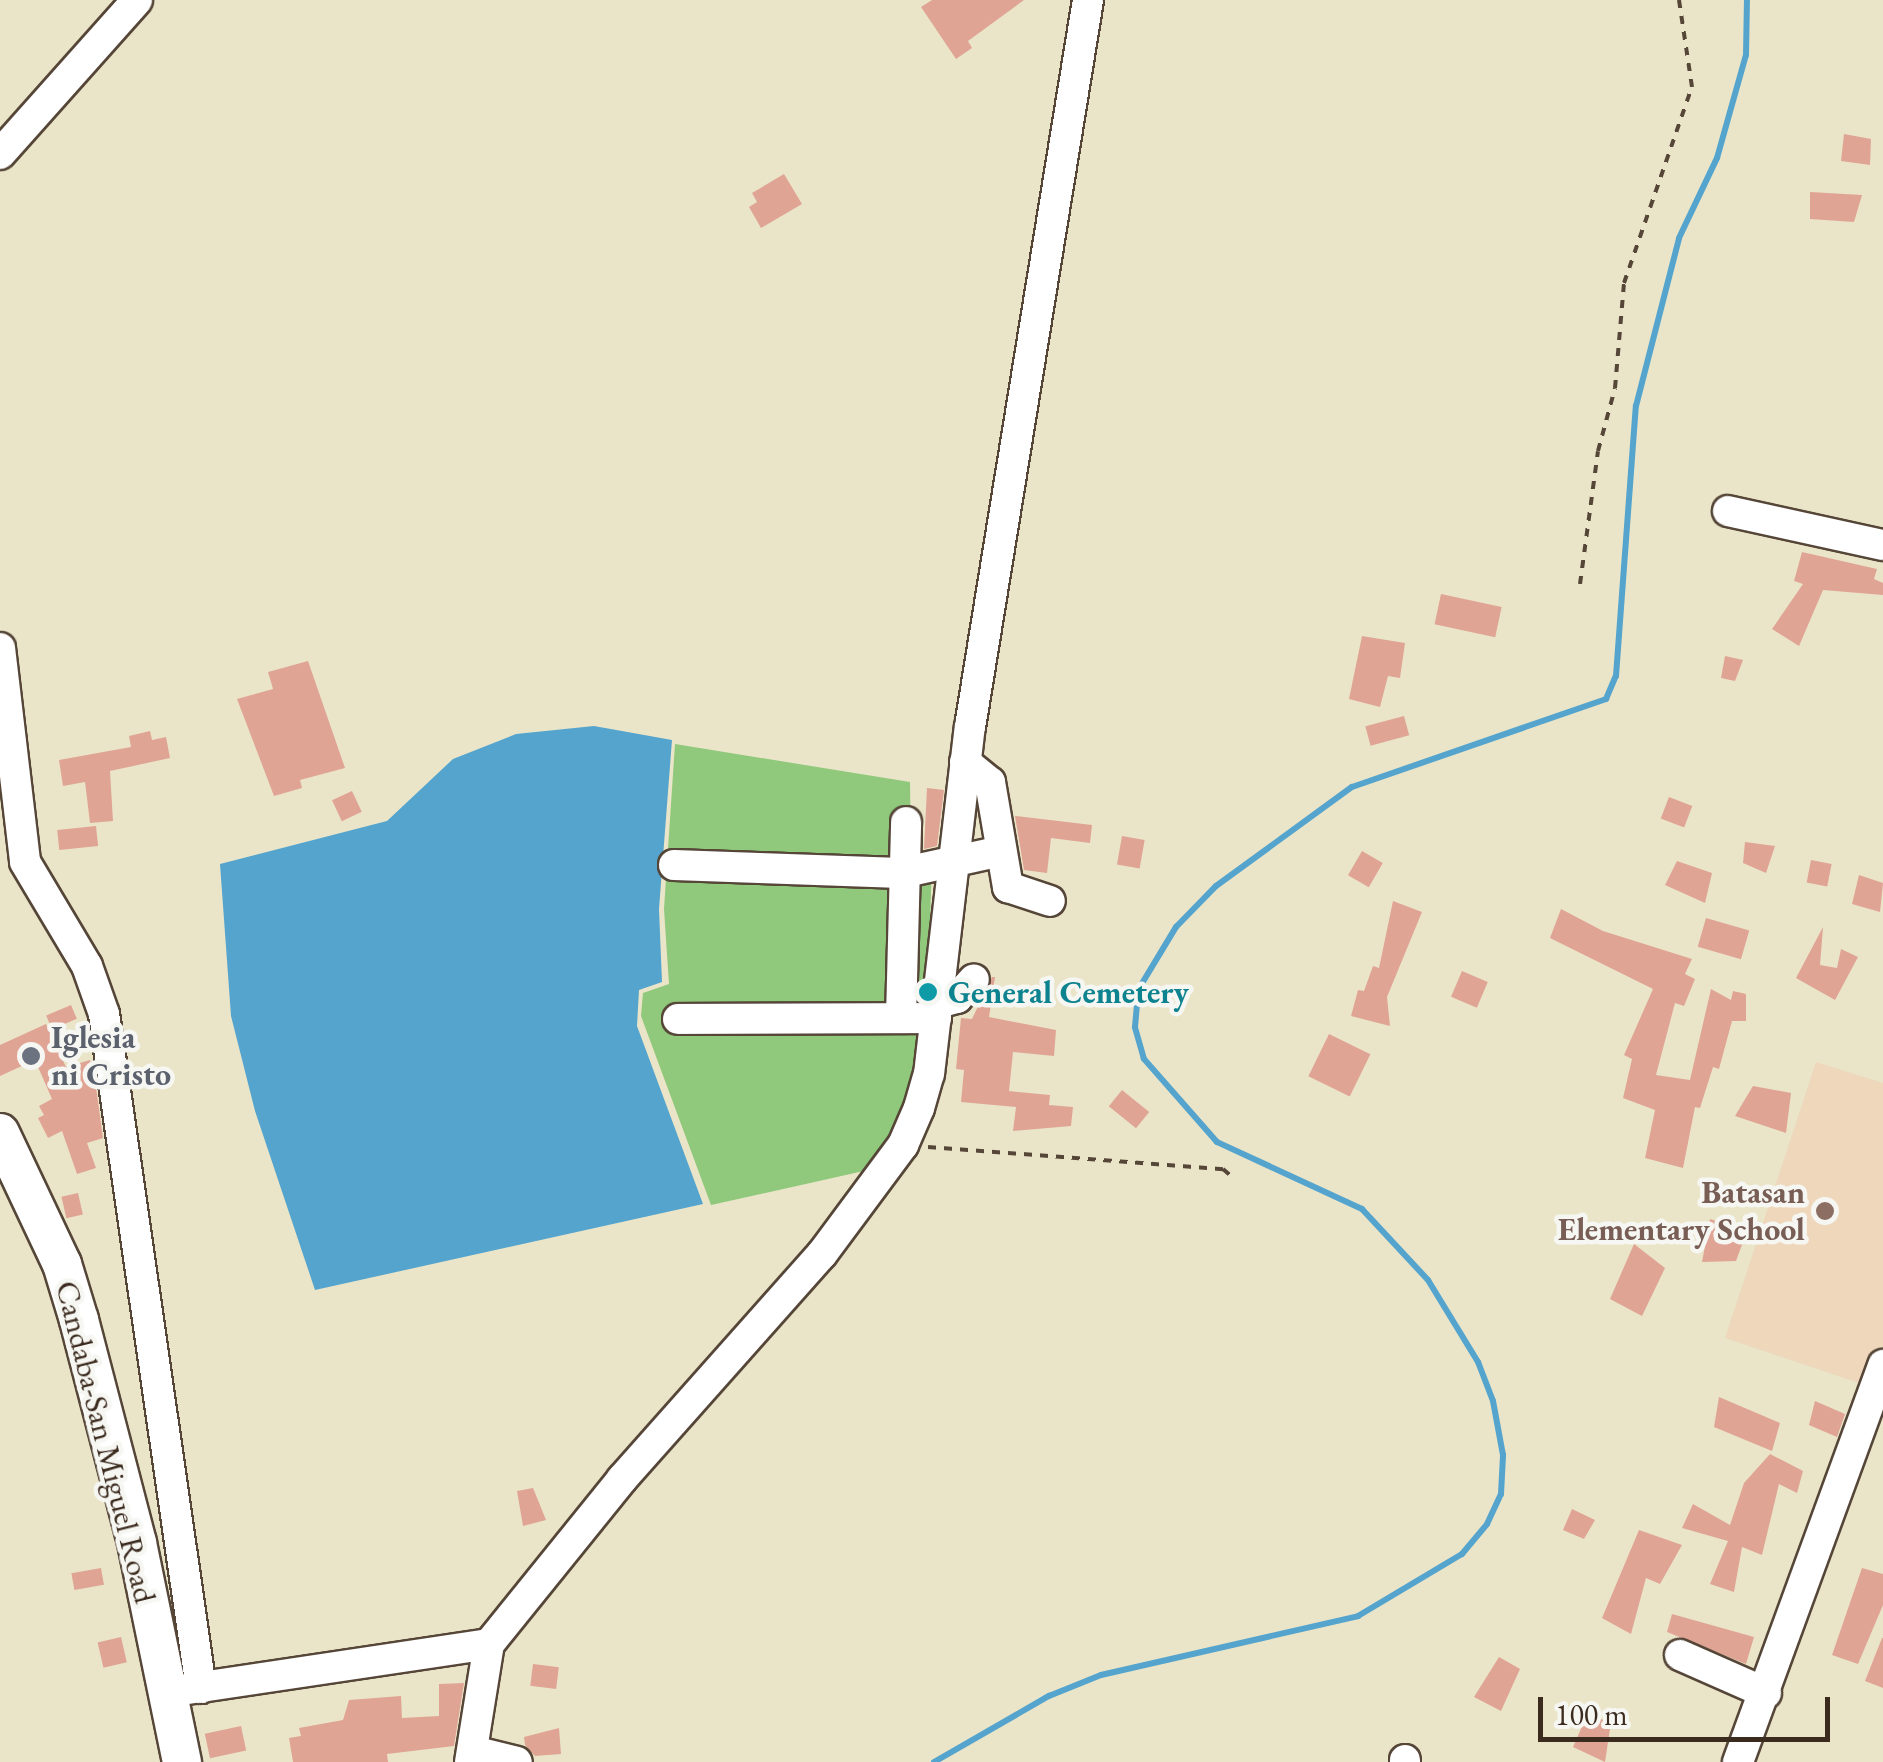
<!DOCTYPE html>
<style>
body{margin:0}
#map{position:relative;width:1883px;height:1762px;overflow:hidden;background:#eae5c8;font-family:"EB Garamond",serif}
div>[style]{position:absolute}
.built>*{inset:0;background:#eed7bb}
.green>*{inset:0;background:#90c87c}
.water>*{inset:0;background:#54a4ce}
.stream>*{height:6px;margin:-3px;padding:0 3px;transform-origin:3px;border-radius:3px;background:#54a4ce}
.building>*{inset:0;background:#e0a495;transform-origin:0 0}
.path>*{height:4px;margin-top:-2px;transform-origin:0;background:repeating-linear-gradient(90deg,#554638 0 8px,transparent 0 16px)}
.roads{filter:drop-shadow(2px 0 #554638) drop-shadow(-2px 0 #554638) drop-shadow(0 2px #554638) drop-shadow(0 -2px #554638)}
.minor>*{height:30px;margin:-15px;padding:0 15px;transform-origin:15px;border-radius:15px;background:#fff}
.major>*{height:38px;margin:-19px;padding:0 19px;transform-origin:19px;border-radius:19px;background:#fff}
.dots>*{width:28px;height:28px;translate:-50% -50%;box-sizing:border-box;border:5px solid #f6f6f2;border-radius:50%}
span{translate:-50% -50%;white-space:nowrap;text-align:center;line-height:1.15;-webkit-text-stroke:9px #f6f6f2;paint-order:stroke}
.culture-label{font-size:32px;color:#0d838f;font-weight:700}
.left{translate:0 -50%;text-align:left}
.worship-label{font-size:32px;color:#5b616d;font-weight:700}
.education-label{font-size:32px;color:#785e54;font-weight:700}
.right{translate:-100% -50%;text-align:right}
.street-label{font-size:32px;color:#3b2a1e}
.scale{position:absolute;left:1538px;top:1697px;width:292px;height:45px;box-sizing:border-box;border:5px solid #3b2a1e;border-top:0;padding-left:12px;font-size:30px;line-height:35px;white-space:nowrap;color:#3b2a1e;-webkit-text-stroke:8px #f6f6f2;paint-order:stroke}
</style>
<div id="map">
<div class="built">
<div style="clip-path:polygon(1816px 1062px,1883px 1083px,1883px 1345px,1868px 1386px,1725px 1338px)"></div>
</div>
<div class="green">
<div style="clip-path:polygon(675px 744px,910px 782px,911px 861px,932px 864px,926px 1035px,886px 1166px,711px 1205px,641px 1016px,643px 993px,669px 984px,664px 909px)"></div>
</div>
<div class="water">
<div style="clip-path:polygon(594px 726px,672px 740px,659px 909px,662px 982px,639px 990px,637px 1026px,703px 1204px,315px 1290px,255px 1111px,231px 1016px,220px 864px,387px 821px,453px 759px,516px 734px)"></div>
</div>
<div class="stream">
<div style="left:934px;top:1762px;width:133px;rotate:-29.9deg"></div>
<div style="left:1049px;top:1696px;width:56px;rotate:-22deg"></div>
<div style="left:1101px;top:1675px;width:264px;rotate:-12.9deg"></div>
<div style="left:1358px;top:1616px;width:121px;rotate:-30.8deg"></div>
<div style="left:1462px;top:1554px;width:39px;rotate:-50deg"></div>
<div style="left:1487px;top:1524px;width:33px;rotate:-65deg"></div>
<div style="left:1501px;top:1494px;width:39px;rotate:-87deg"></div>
<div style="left:1503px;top:1455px;width:55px;rotate:-100.5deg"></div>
<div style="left:1493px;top:1401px;width:42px;rotate:-111deg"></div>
<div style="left:1478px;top:1362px;width:96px;rotate:-121.4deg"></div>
<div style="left:1428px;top:1280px;width:97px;rotate:-132.9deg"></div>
<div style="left:1362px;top:1209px;width:160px;rotate:-155.2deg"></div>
<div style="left:1217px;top:1142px;width:111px;rotate:-131.3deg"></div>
<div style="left:1144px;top:1059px;width:33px;rotate:-106deg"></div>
<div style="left:1135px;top:1027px;width:37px;rotate:-85deg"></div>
<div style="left:1138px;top:990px;width:74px;rotate:-58.9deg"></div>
<div style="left:1176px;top:927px;width:57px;rotate:-45.7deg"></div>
<div style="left:1216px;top:886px;width:168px;rotate:-36.1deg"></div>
<div style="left:1352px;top:787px;width:269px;rotate:-19.1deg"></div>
<div style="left:1606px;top:699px;width:25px;rotate:-67deg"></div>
<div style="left:1616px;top:676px;width:271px;rotate:-85.8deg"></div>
<div style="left:1636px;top:406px;width:173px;rotate:-75.6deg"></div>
<div style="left:1679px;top:238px;width:89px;rotate:-64.6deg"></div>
<div style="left:1717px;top:158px;width:107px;rotate:-74.3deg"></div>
<div style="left:1746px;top:55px;width:55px;rotate:-89deg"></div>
</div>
<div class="building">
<div style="clip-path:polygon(932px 0,1024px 0,968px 41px,972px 48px,956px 59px,921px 7px)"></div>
<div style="clip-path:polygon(1844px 134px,1871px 139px,1870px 165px,1841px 161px)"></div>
<div style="clip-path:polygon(784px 174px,802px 204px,761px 228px,749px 207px,757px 202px,752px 193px)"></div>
<div style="clip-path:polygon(1810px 192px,1862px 195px,1854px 222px,1810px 219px)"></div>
<div style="clip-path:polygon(1802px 552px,1877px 569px,1874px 579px,1883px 583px,1883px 595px,1823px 590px,1799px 646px,1772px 629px,1803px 584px,1794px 581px)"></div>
<div style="left:1441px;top:594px;width:62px;height:31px;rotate:12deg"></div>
<div style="clip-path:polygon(1362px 636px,1405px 643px,1400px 678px,1388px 676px,1380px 707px,1349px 699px)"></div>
<div style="clip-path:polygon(1725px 656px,1743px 660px,1735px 681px,1721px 678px)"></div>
<div style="clip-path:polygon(308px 661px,345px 768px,300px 780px,302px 788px,274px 796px,237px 699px,273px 689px,268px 672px)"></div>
<div style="left:1404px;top:716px;width:20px;height:40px;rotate:75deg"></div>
<div style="clip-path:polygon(150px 731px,152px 740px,166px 737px,170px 758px,110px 771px,113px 821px,90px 823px,85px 782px,63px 786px,59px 760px,131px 747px,129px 736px)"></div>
<div style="clip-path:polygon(927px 788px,944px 790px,937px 846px,924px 849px)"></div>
<div style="left:352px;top:791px;width:23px;height:22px;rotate:65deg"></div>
<div style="left:1669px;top:797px;width:25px;height:23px;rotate:21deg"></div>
<div style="clip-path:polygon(1015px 816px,1092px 825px,1090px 843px,1051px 838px,1047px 873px,1024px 870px)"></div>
<div style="left:96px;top:826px;width:20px;height:39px;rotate:84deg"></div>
<div style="left:1122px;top:836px;width:23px;height:29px;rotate:10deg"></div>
<div style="clip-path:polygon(1745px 842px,1775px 846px,1766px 873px,1743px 863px)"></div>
<div style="left:1362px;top:851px;width:24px;height:28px;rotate:30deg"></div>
<div style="left:1811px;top:860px;width:21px;height:23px;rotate:11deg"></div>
<div style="clip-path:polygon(1677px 861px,1712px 873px,1705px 903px,1665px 885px)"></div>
<div style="clip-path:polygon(1859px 875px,1883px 883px,1880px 912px,1852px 904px)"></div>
<div style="clip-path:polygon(1393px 901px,1422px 912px,1387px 997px,1390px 1026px,1351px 1016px,1358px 990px,1364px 991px,1373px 966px,1379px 968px)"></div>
<div style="clip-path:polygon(1561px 909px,1603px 931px,1692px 959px,1685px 974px,1695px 979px,1684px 1006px,1675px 1003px,1656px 1075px,1690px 1080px,1711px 989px,1731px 1000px,1733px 991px,1746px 994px,1746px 1021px,1732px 1021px,1719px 1069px,1713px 1067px,1700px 1108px,1695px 1107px,1683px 1168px,1645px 1158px,1655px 1110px,1623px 1098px,1632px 1059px,1624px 1055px,1653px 989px,1550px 938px)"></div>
<div style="left:1706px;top:918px;width:45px;height:30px;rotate:16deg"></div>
<div style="clip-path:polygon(1823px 927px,1820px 965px,1837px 968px,1841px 949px,1858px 957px,1835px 1000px,1796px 978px)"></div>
<div style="left:1462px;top:971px;width:28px;height:28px;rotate:23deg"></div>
<div style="clip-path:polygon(992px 977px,995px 977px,989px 1017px,1056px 1030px,1054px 1056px,1013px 1052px,1009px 1091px,1050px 1095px,1049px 1105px,1073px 1107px,1071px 1126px,1013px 1131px,1016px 1107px,961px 1102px,964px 1070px,956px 1069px,961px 1018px,972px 1019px)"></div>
<div style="left:71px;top:1005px;width:15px;height:27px;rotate:67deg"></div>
<div style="clip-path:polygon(46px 1024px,66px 1067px,90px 1060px,96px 1087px,103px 1138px,87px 1143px,96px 1168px,77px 1174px,62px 1131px,48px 1138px,38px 1118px,44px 1115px,39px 1106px,52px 1099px,35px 1060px,0 1076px,0 1045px)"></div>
<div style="left:1329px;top:1034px;width:46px;height:47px;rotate:26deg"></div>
<div style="clip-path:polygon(1753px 1086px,1791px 1093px,1786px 1133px,1735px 1116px)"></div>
<div style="left:1122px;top:1090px;width:35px;height:21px;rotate:39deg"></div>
<div style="left:78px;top:1193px;width:22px;height:17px;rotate:77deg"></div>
<div style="clip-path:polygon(1710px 1219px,1747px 1231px,1736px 1261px,1702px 1262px)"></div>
<div style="clip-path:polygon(1634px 1244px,1665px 1268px,1642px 1316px,1610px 1299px)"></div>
<div style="clip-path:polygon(1719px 1397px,1780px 1423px,1772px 1451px,1714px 1427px)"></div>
<div style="clip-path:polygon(1815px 1401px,1845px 1414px,1837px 1437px,1809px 1425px)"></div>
<div style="clip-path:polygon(1770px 1454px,1803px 1471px,1797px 1493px,1779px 1484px,1762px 1555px,1742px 1547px,1734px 1592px,1710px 1584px,1728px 1541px,1682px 1528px,1693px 1504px,1730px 1525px,1744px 1483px)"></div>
<div style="clip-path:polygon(533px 1488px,546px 1520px,523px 1526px,517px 1491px)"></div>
<div style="clip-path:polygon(1572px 1509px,1595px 1520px,1584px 1539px,1563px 1530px)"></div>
<div style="clip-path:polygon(1639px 1530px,1682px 1545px,1660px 1584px,1646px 1578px,1631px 1634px,1602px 1618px)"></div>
<div style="left:101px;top:1568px;width:17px;height:30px;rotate:80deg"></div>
<div style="clip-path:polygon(1862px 1568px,1883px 1574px,1883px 1605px,1858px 1664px,1832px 1655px)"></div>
<div style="clip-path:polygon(1672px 1614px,1754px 1637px,1746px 1664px,1667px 1632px)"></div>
<div style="left:121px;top:1637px;width:26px;height:24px;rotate:77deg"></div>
<div style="clip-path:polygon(1882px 1638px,1883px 1638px,1883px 1688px,1865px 1681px)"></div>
<div style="clip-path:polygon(1499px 1657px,1520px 1669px,1501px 1711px,1474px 1697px)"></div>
<div style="left:533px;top:1664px;width:26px;height:22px;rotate:7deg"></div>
<div style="clip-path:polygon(464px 1683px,454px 1746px,387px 1754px,388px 1762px,293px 1762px,289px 1738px,301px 1736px,299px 1728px,343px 1720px,349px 1700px,401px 1696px,402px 1718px,439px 1716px,439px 1684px)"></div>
<div style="clip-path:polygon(1587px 1715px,1611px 1722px,1605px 1762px,1573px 1747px)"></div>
<div style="left:241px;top:1726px;width:25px;height:37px;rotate:78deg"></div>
<div style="clip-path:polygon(559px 1728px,561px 1754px,535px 1756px,525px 1745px,524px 1737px)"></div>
</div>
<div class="path">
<div style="left:1580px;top:584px;width:134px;rotate:-82.3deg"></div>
<div style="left:1598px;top:451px;width:65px;rotate:-74.9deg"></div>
<div style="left:1615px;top:388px;width:105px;rotate:-85.1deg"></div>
<div style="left:1624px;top:283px;width:207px;rotate:-70.9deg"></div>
<div style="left:1692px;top:87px;width:88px;rotate:-98.5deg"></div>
<div style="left:928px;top:1147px;width:296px;rotate:4.3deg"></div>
<div style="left:1223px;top:1169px;width:11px;rotate:41deg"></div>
</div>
<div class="roads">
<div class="minor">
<div style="left:0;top:154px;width:206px;rotate:-48.3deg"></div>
<div style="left:1728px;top:511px;width:159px;rotate:12.4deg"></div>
<div style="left:0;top:648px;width:215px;rotate:83.3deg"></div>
<div style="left:25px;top:862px;width:121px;rotate:59.2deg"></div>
<div style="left:87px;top:966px;width:51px;rotate:70.5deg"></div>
<div style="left:104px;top:1014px;width:681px;rotate:81.81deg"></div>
<div style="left:965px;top:762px;width:32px;rotate:39deg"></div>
<div style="left:990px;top:782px;width:107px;rotate:80.3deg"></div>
<div style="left:1008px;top:887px;width:44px;rotate:18.4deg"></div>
<div style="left:674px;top:865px;width:227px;rotate:2deg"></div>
<div style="left:901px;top:873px;width:102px;rotate:-12.4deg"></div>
<div style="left:938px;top:1003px;width:20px;rotate:-15deg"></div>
<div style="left:957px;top:998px;width:25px;rotate:-48deg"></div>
<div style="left:901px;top:1018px;width:196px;rotate:-88.5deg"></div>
<div style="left:678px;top:1019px;width:258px;rotate:-0.2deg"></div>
<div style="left:1680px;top:1655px;width:94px;rotate:23.8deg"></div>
<div style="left:181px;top:1690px;width:311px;rotate:-8.5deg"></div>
<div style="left:473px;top:1751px;width:45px;rotate:14deg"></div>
<div style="left:470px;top:1762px;width:120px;rotate:-80.9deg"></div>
<div style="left:489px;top:1644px;width:212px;rotate:-51.1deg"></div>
<div style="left:622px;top:1479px;width:301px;rotate:-48.4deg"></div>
<div style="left:822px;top:1254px;width:136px;rotate:-53.4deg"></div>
<div style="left:903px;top:1145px;width:40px;rotate:-66.6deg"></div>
<div style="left:919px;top:1108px;width:35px;rotate:-74deg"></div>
<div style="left:929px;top:1074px;width:349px;rotate:-83.3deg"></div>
<div style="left:970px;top:727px;width:737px;rotate:-80.78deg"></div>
<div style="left:1405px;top:1762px;width:2px;rotate:-90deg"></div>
<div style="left:1738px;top:1762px;width:423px;rotate:-69.9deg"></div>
</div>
<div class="major">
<div style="left:0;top:1133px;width:145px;rotate:64.7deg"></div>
<div style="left:62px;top:1264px;width:59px;rotate:73.1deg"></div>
<div style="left:79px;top:1320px;width:230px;rotate:75.4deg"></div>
<div style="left:137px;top:1543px;width:224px;rotate:78.4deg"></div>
</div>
</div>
<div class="dots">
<div style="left:928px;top:992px;background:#0f9aa8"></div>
<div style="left:31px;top:1056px;background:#6b7280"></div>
<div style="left:1825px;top:1211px;background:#8d6e63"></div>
</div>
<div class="culture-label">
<span class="left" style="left:948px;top:992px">General Cemetery</span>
</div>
<div class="worship-label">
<span class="left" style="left:51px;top:1056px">Iglesia<br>ni Cristo</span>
</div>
<div class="education-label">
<span class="right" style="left:1805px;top:1211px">Batasan<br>Elementary School</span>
</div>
<div class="street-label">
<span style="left:106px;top:1442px;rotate:76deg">Candaba-San Miguel Road</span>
</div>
<div class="scale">100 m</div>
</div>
